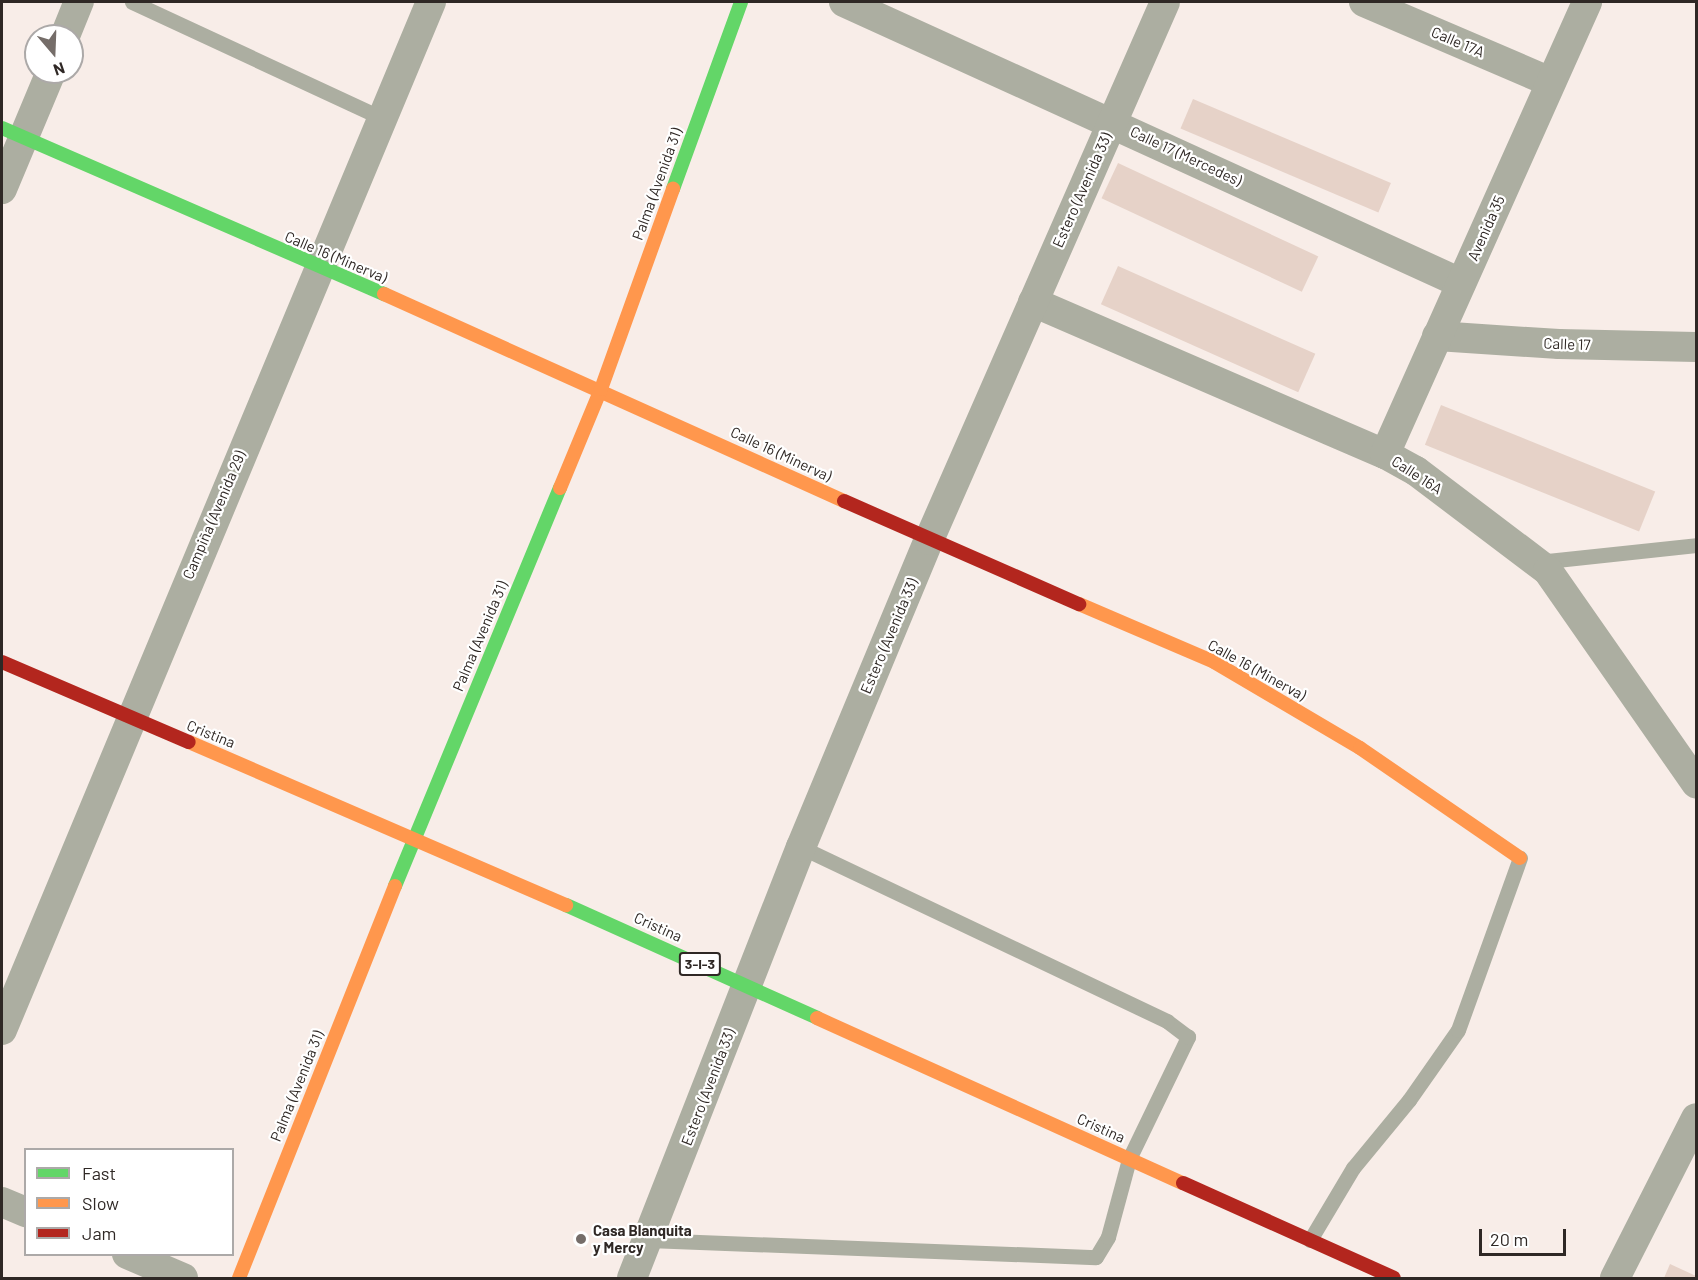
<!DOCTYPE html>
<meta charset="utf-8">
<style>
body{margin:0}
#map{position:relative;width:1698px;height:1280px;overflow:hidden;background:#f8ede8;font-family:Barlow,sans-serif}
div>[style]{position:absolute}
.building>*{inset:0;background:#e6d2c8;transform-origin:0 0}
.lane>*{height:15px;margin:-7.5px;padding:0 7.5px;transform-origin:7.5px;border-radius:7.5px;background:#acaea1}
.street>*{height:30px;margin:-15px;padding:0 15px;transform-origin:15px;border-radius:15px;background:#acaea1}
.fast>*{height:14px;margin:-7px;padding:0 7px;transform-origin:7px;border-radius:7px;background:#63d668}
.slow>*{height:14px;margin:-7px;padding:0 7px;transform-origin:7px;border-radius:7px;background:#ff974d}
.jam>*{height:14px;margin:-7px;padding:0 7px;transform-origin:7px;border-radius:7px;background:#b3261e}
.dots>*{width:16px;height:16px;translate:-50% -50%;box-sizing:border-box;border:3px solid #fff;border-radius:50%}
span{translate:-50% -50%;white-space:nowrap;text-align:center;line-height:1.15;-webkit-text-stroke:4.5px #fff;paint-order:stroke}
.shield-label span{padding:2px 4px;background:#fff;border:2px solid;border-radius:4px;-webkit-text-stroke-width:0}
.shield-label{font-size:14px;color:#2f2825;font-weight:700}
.street-label{font-size:15px;color:#2f2825}
.poi-label{font-size:15px;color:#2f2825;font-weight:700}
.left{translate:0 -50%;text-align:left}
.frame{position:absolute;inset:0;border:3px solid #2f2825;pointer-events:none}
.legend{position:absolute;left:24px;top:1148px;width:210px;height:108px;box-sizing:border-box;background:#fff;border:2px solid #aca9a8;margin:0;padding:8px 10px;list-style:none;font-size:18px;color:#2f2825}
.legend li{display:flex;align-items:center;gap:12px;height:30px}
.legend b{width:30px;border:2px solid #aca9a8}
.north{position:absolute;left:24px;top:24px;width:60px;height:60px;box-sizing:border-box;background:#fff;border:2px solid #aca9a8;border-radius:50%;rotate:161deg;font-size:16px;font-weight:700;line-height:24px;text-align:center;color:#2f2825}
.north::after{content:'';display:block;margin:auto;width:21px;height:27px;background:#756d69;clip-path:polygon(50% 0,100% 100%,50% 72%,0 100%)}
.scale{position:absolute;left:1479px;top:1229px;width:87px;height:27px;box-sizing:border-box;border:3px solid #2f2825;border-top:0;padding-left:8px;font-size:18px;line-height:21px;white-space:nowrap;color:#2f2825;-webkit-text-stroke:4px #fff;paint-order:stroke}
</style>
<div id="map">
<div class="building">
<div style="left:1193px;top:99px;width:215px;height:32px;rotate:23deg"></div>
<div style="left:1118px;top:163px;width:221px;height:39px;rotate:25deg"></div>
<div style="left:1118px;top:266px;width:216px;height:42px;rotate:24deg"></div>
<div style="left:1441px;top:405px;width:231px;height:43px;rotate:22deg"></div>
<div style="clip-path:polygon(1670px 1264px,1696px 1276px,1696px 1278px,1664px 1278px)"></div>
</div>
<div class="lane">
<div style="left:132px;top:2px;width:273px;rotate:24.9deg"></div>
<div style="left:1538px;top:562px;width:159px;rotate:-6.1deg"></div>
<div style="left:648px;top:1240px;width:448px;rotate:2.2deg"></div>
<div style="left:1096px;top:1257px;width:23px;rotate:-59deg"></div>
<div style="left:1108px;top:1237px;width:81px;rotate:-74.9deg"></div>
<div style="left:1129px;top:1159px;width:136px;rotate:-64.2deg"></div>
<div style="left:1188px;top:1037px;width:26px;rotate:-143deg"></div>
<div style="left:1167px;top:1021px;width:405px;rotate:-154.6deg"></div>
<div style="left:1310px;top:1240px;width:84px;rotate:-59.2deg"></div>
<div style="left:1353px;top:1168px;width:88px;rotate:-50.5deg"></div>
<div style="left:1409px;top:1100px;width:85px;rotate:-55deg"></div>
<div style="left:1458px;top:1030px;width:183px;rotate:-70.2deg"></div>
</div>
<div class="street">
<div style="left:844px;top:2px;width:678px;rotate:24.49deg"></div>
<div style="left:1364px;top:2px;width:203px;rotate:23.2deg"></div>
<div style="left:65px;top:36px;width:37px;rotate:-68deg"></div>
<div style="left:2px;top:189px;width:127px;rotate:-67.3deg"></div>
<div style="left:1033px;top:302px;width:383px;rotate:23.4deg"></div>
<div style="left:1385px;top:454px;width:35px;rotate:29deg"></div>
<div style="left:1416px;top:471px;width:166px;rotate:37.1deg"></div>
<div style="left:1548px;top:571px;width:259px;rotate:55.1deg"></div>
<div style="left:1437px;top:336px;width:122px;rotate:3.8deg"></div>
<div style="left:1559px;top:344px;width:137px;rotate:1.3deg"></div>
<div style="left:1385px;top:454px;width:495px;rotate:-65.9deg"></div>
<div style="left:2px;top:1030px;width:1114px;rotate:-67.35deg"></div>
<div style="left:2px;top:1202px;width:26px;rotate:23deg"></div>
<div style="left:127px;top:1254px;width:61px;rotate:23.2deg"></div>
<div style="left:632px;top:1278px;width:463px;rotate:-68.6deg"></div>
<div style="left:801px;top:847px;width:333px;rotate:-67.4deg"></div>
<div style="left:929px;top:540px;width:587px;rotate:-66.31deg"></div>
<div style="left:1615px;top:1278px;width:179px;rotate:-63.1deg"></div>
</div>
<div class="fast">
<div style="left:2px;top:128px;width:417px;rotate:23.5deg"></div>
<div style="left:673px;top:189px;width:199px;rotate:-70deg"></div>
<div style="left:395px;top:886px;width:431px;rotate:-67.5deg"></div>
<div style="left:566px;top:905px;width:275px;rotate:24.2deg"></div>
</div>
<div class="slow">
<div style="left:384px;top:294px;width:504px;rotate:24.23deg"></div>
<div style="left:560px;top:488px;width:107px;rotate:-67.5deg"></div>
<div style="left:601px;top:389px;width:213px;rotate:-70.2deg"></div>
<div style="left:1079px;top:604px;width:147px;rotate:23.2deg"></div>
<div style="left:1214px;top:662px;width:169px;rotate:30.5deg"></div>
<div style="left:1360px;top:748px;width:194px;rotate:34.5deg"></div>
<div style="left:189px;top:742px;width:411px;rotate:23.4deg"></div>
<div style="left:817px;top:1018px;width:401px;rotate:24.3deg"></div>
<div style="left:239px;top:1278px;width:422px;rotate:-68.3deg"></div>
</div>
<div class="jam">
<div style="left:844px;top:501px;width:257px;rotate:23.7deg"></div>
<div style="left:2px;top:662px;width:203px;rotate:23.2deg"></div>
<div style="left:1183px;top:1183px;width:231px;rotate:24.2deg"></div>
</div>
<div class="dots">
<div style="left:581px;top:1239px;background:#756d69"></div>
</div>
<div class="shield-label">
<span style="left:700px;top:964px">3-I-3</span>
</div>
<div class="street-label">
<span style="left:1458px;top:42px;rotate:23deg">Calle 17A</span>
<span style="left:1186px;top:156px;rotate:25deg">Calle 17 (Mercedes)</span>
<span style="left:657px;top:184px;rotate:-70deg">Palma (Avenida 31)</span>
<span style="left:1082px;top:190px;rotate:-66deg">Estero (Avenida 33)</span>
<span style="left:1486px;top:228px;rotate:-66deg">Avenida 35</span>
<span style="left:336px;top:257px;rotate:23deg">Calle 16 (Minerva)</span>
<span style="left:1567px;top:344px;rotate:2deg">Calle 17</span>
<span style="left:781px;top:454px;rotate:25deg">Calle 16 (Minerva)</span>
<span style="left:1417px;top:475px;rotate:33deg">Calle 16A</span>
<span style="left:214px;top:515px;rotate:-67deg">Campiña (Avenida 29)</span>
<span style="left:480px;top:636px;rotate:-67deg">Palma (Avenida 31)</span>
<span style="left:889px;top:636px;rotate:-67deg">Estero (Avenida 33)</span>
<span style="left:1257px;top:670px;rotate:29deg">Calle 16 (Minerva)</span>
<span style="left:211px;top:734px;rotate:22deg">Cristina</span>
<span style="left:658px;top:927px;rotate:24deg">Cristina</span>
<span style="left:297px;top:1086px;rotate:-68deg">Palma (Avenida 31)</span>
<span style="left:708px;top:1087px;rotate:-69deg">Estero (Avenida 33)</span>
<span style="left:1101px;top:1128px;rotate:24deg">Cristina</span>
</div>
<div class="poi-label">
<span class="left" style="left:593px;top:1239px">Casa Blanquita<br>y Mercy</span>
</div>
<div class="frame"></div>
<ul class="legend">
<li><b style="height:8px;background:#63d668"></b>Fast</li>
<li><b style="height:8px;background:#ff974d"></b>Slow</li>
<li><b style="height:8px;background:#b3261e"></b>Jam</li>
</ul>
<div class="north">N</div>
<div class="scale">20 m</div>
</div>
